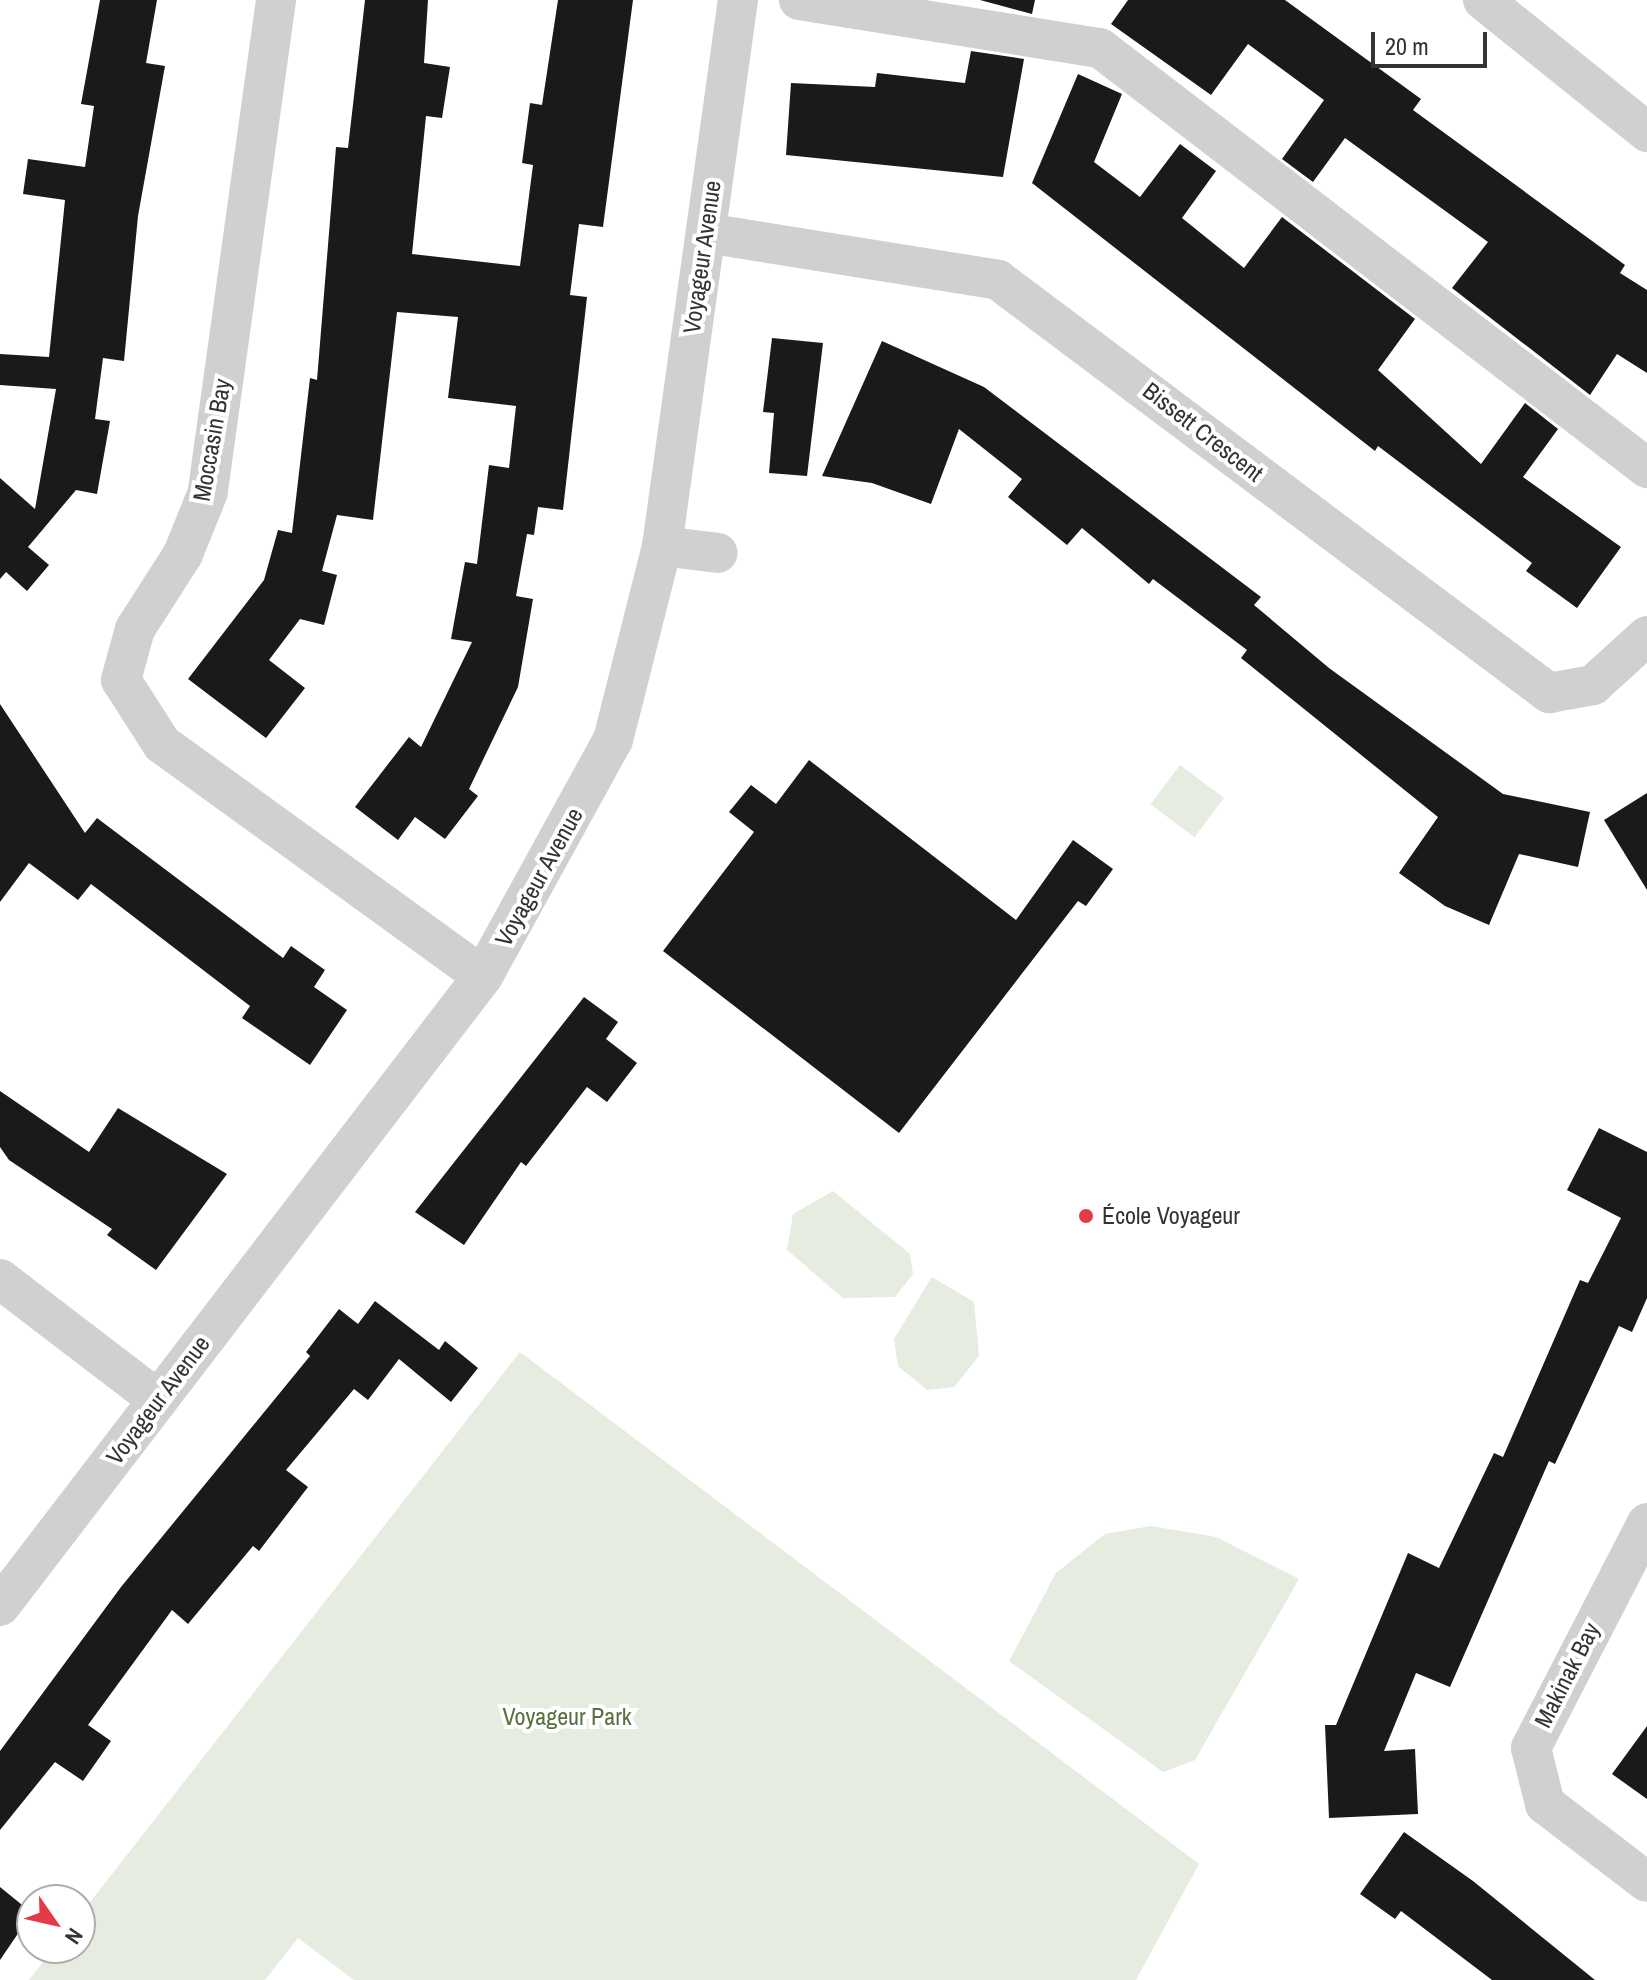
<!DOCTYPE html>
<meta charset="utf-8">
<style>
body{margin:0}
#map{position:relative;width:1647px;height:1980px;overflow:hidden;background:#fff;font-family:"Archivo Narrow",sans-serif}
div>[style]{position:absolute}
.green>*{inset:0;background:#e6ecdf;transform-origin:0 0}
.building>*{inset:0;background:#1a1a1a}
.minor>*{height:40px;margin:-20px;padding:0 20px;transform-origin:20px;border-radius:20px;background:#d0d0d0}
.dots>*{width:22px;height:22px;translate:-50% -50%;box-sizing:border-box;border:4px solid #fff;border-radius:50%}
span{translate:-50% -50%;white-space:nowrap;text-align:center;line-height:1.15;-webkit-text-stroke:8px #fff;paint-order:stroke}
.street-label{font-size:24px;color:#333}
.poi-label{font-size:24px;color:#333}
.left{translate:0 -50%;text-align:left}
.park-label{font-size:24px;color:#56703f}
.north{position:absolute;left:16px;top:1884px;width:80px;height:80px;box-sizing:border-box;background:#fff;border:2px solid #adadad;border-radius:50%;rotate:124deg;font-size:22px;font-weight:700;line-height:32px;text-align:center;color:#333}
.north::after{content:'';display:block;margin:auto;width:28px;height:36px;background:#e63946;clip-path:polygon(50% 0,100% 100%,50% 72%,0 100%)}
.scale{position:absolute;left:1371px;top:32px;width:116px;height:36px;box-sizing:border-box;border:4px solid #333;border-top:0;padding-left:10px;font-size:24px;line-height:28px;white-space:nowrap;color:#333;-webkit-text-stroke:6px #fff;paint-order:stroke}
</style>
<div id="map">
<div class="green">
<div style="left:1180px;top:765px;width:55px;height:49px;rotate:37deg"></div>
<div style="clip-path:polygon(833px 1191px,910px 1254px,913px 1274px,895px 1297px,843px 1298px,787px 1250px,793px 1214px)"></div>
<div style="clip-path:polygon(932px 1277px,974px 1302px,979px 1356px,954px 1387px,927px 1390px,898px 1366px,894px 1339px)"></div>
<div style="clip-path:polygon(520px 1352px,1199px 1864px,1136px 1980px,354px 1980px,298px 1938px,265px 1980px,29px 1980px,54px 1948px,80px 1948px,80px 1915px)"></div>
<div style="clip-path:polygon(1151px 1526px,1216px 1537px,1299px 1579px,1195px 1760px,1163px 1772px,1009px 1661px,1056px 1573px,1105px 1534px)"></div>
</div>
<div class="building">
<div style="clip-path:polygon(100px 0,157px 0,146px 63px,165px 66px,138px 216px,124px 361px,103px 358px,95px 419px,110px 421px,97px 494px,76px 490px,28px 547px,49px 565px,27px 591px,6px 572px,0 579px,0 478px,35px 509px,56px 389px,0 385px,0 354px,49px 357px,65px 200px,23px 194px,28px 159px,85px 167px,94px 106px,81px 104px)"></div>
<div style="clip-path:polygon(365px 0,428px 0,424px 63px,450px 67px,442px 118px,426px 116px,412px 254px,520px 266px,533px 165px,522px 163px,530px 103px,542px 105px,558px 0,633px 0,603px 227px,579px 224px,570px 295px,587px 297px,563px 510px,538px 507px,534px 535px,527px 534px,516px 596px,533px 599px,518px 687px,469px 789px,478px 796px,445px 839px,415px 817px,398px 840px,355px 807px,409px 737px,421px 747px,472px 642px,451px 639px,465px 562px,477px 564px,489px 465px,509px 468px,516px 406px,448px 398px,458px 317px,397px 312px,373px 520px,337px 515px,322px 571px,337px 575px,324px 625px,300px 619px,269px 660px,305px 688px,266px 738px,188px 679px,264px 580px,278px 530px,292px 533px,310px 378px,317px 380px,336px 147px,348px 148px)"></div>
<div style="clip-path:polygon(980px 0,1035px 0,1032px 14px)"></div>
<div style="clip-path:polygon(1128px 0,1285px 0,1421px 99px,1413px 110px,1625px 265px,1620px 273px,1647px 290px,1647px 373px,1617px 354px,1590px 395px,1452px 288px,1488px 242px,1345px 138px,1313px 182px,1282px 159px,1324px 100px,1248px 44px,1211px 95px,1111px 24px)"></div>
<div style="clip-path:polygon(971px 51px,1024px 59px,1003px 177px,786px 155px,791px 83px,875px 87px,877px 73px,965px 83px)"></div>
<div style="clip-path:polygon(1078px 74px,1122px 94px,1094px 162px,1140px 197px,1180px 144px,1216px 171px,1182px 218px,1244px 268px,1282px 217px,1415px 319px,1378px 370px,1481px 464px,1525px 403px,1558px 429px,1523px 477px,1621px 547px,1577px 608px,1526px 571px,1532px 563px,1378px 446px,1375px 451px,1032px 183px)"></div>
<div style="clip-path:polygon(772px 338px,823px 343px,807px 476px,769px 473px,774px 413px,763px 412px)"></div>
<div style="clip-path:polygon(882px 341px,984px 387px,1261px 597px,1254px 605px,1329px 668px,1503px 794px,1590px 812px,1578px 867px,1519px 854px,1489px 925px,1445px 906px,1399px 873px,1438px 817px,1241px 658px,1247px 650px,1153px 579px,1149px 584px,1082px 528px,1067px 545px,1008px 497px,1022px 479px,959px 429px,931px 504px,872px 483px,822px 476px)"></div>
<div style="clip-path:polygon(0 704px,85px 833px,97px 818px,283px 958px,291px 946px,325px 970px,314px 987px,347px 1010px,310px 1065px,242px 1018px,250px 1006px,91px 884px,78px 900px,29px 863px,0 902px)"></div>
<div style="clip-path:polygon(809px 760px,1016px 920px,1073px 840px,1113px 869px,1086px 906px,1078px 901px,899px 1133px,663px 951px,754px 832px,729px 812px,751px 785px,776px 804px)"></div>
<div style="clip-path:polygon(1647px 793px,1647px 890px,1604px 820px)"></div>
<div style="clip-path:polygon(584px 997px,618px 1022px,606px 1039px,637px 1063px,607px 1102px,587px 1087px,526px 1166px,521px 1162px,464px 1245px,415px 1212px)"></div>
<div style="clip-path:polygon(0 1091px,89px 1152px,118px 1108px,227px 1174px,156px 1270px,107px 1235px,112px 1229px,9px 1160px,0 1147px)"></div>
<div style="clip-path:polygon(1599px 1128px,1647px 1152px,1647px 1298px,1632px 1332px,1619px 1326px,1555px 1464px,1549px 1461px,1450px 1687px,1416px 1673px,1384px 1751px,1415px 1749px,1418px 1814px,1329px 1818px,1325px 1725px,1336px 1725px,1408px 1553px,1439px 1568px,1494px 1453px,1503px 1457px,1580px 1280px,1588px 1283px,1621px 1218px,1567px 1190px)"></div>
<div style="clip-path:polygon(375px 1301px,439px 1350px,445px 1341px,478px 1368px,451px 1402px,399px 1359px,368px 1400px,354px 1389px,286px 1470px,308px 1487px,259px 1551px,253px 1546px,188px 1624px,172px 1610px,88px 1725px,111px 1741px,83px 1781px,55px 1762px,0 1830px,0 1751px,121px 1587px,310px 1356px,306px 1352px,339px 1309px,358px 1324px)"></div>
<div style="clip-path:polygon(1647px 1726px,1647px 1799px,1612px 1774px)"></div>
<div style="clip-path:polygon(1404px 1832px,1473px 1881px,1595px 1980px,1492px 1980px,1401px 1911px,1395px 1919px,1360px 1894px)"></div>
<div style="clip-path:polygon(0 1887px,32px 1913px,0 1960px)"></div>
</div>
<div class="minor">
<div style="left:276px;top:0;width:497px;rotate:97.9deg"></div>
<div style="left:208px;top:492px;width:67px;rotate:112deg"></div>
<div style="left:183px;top:554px;width:89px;rotate:122.6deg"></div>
<div style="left:135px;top:629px;width:53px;rotate:105.4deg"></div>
<div style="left:121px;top:680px;width:76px;rotate:57.4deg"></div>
<div style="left:162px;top:744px;width:396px;rotate:35.9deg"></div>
<div style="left:799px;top:0;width:305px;rotate:9.1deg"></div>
<div style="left:1100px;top:48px;width:690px;rotate:37.52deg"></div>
<div style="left:1483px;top:0;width:211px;rotate:38.8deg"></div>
<div style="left:706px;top:233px;width:296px;rotate:9.1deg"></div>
<div style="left:998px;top:280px;width:689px;rotate:36.85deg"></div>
<div style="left:1549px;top:693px;width:45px;rotate:-10.3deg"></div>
<div style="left:1593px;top:685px;width:73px;rotate:-42.2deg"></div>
<div style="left:662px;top:546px;width:56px;rotate:7.1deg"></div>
<div style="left:0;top:1279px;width:199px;rotate:37.4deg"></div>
<div style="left:1647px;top:1523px;width:253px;rotate:117.3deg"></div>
<div style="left:1531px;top:1748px;width:58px;rotate:76deg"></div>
<div style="left:1545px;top:1804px;width:128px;rotate:37.4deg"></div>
<div style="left:0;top:1606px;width:794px;rotate:-52.52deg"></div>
<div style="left:483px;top:976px;width:269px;rotate:-61.2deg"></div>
<div style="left:613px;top:740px;width:200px;rotate:-75.8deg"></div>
<div style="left:662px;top:546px;width:551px;rotate:-82.08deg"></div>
</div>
<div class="dots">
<div style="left:1086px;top:1216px;background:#e63946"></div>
</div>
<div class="street-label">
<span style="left:702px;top:257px;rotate:-82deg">Voyageur Avenue</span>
<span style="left:1203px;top:432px;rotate:38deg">Bissett Crescent</span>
<span style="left:212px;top:440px;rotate:-80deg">Moccasin Bay</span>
<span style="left:539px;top:877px;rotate:-61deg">Voyageur Avenue</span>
<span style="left:158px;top:1400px;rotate:-53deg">Voyageur Avenue</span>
<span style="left:1567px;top:1675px;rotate:-63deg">Makinak Bay</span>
</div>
<div class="poi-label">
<span class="left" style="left:1102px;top:1216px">École Voyageur</span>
</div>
<div class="park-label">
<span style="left:567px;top:1717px">Voyageur Park</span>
</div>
<div class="north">N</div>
<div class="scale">20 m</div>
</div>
